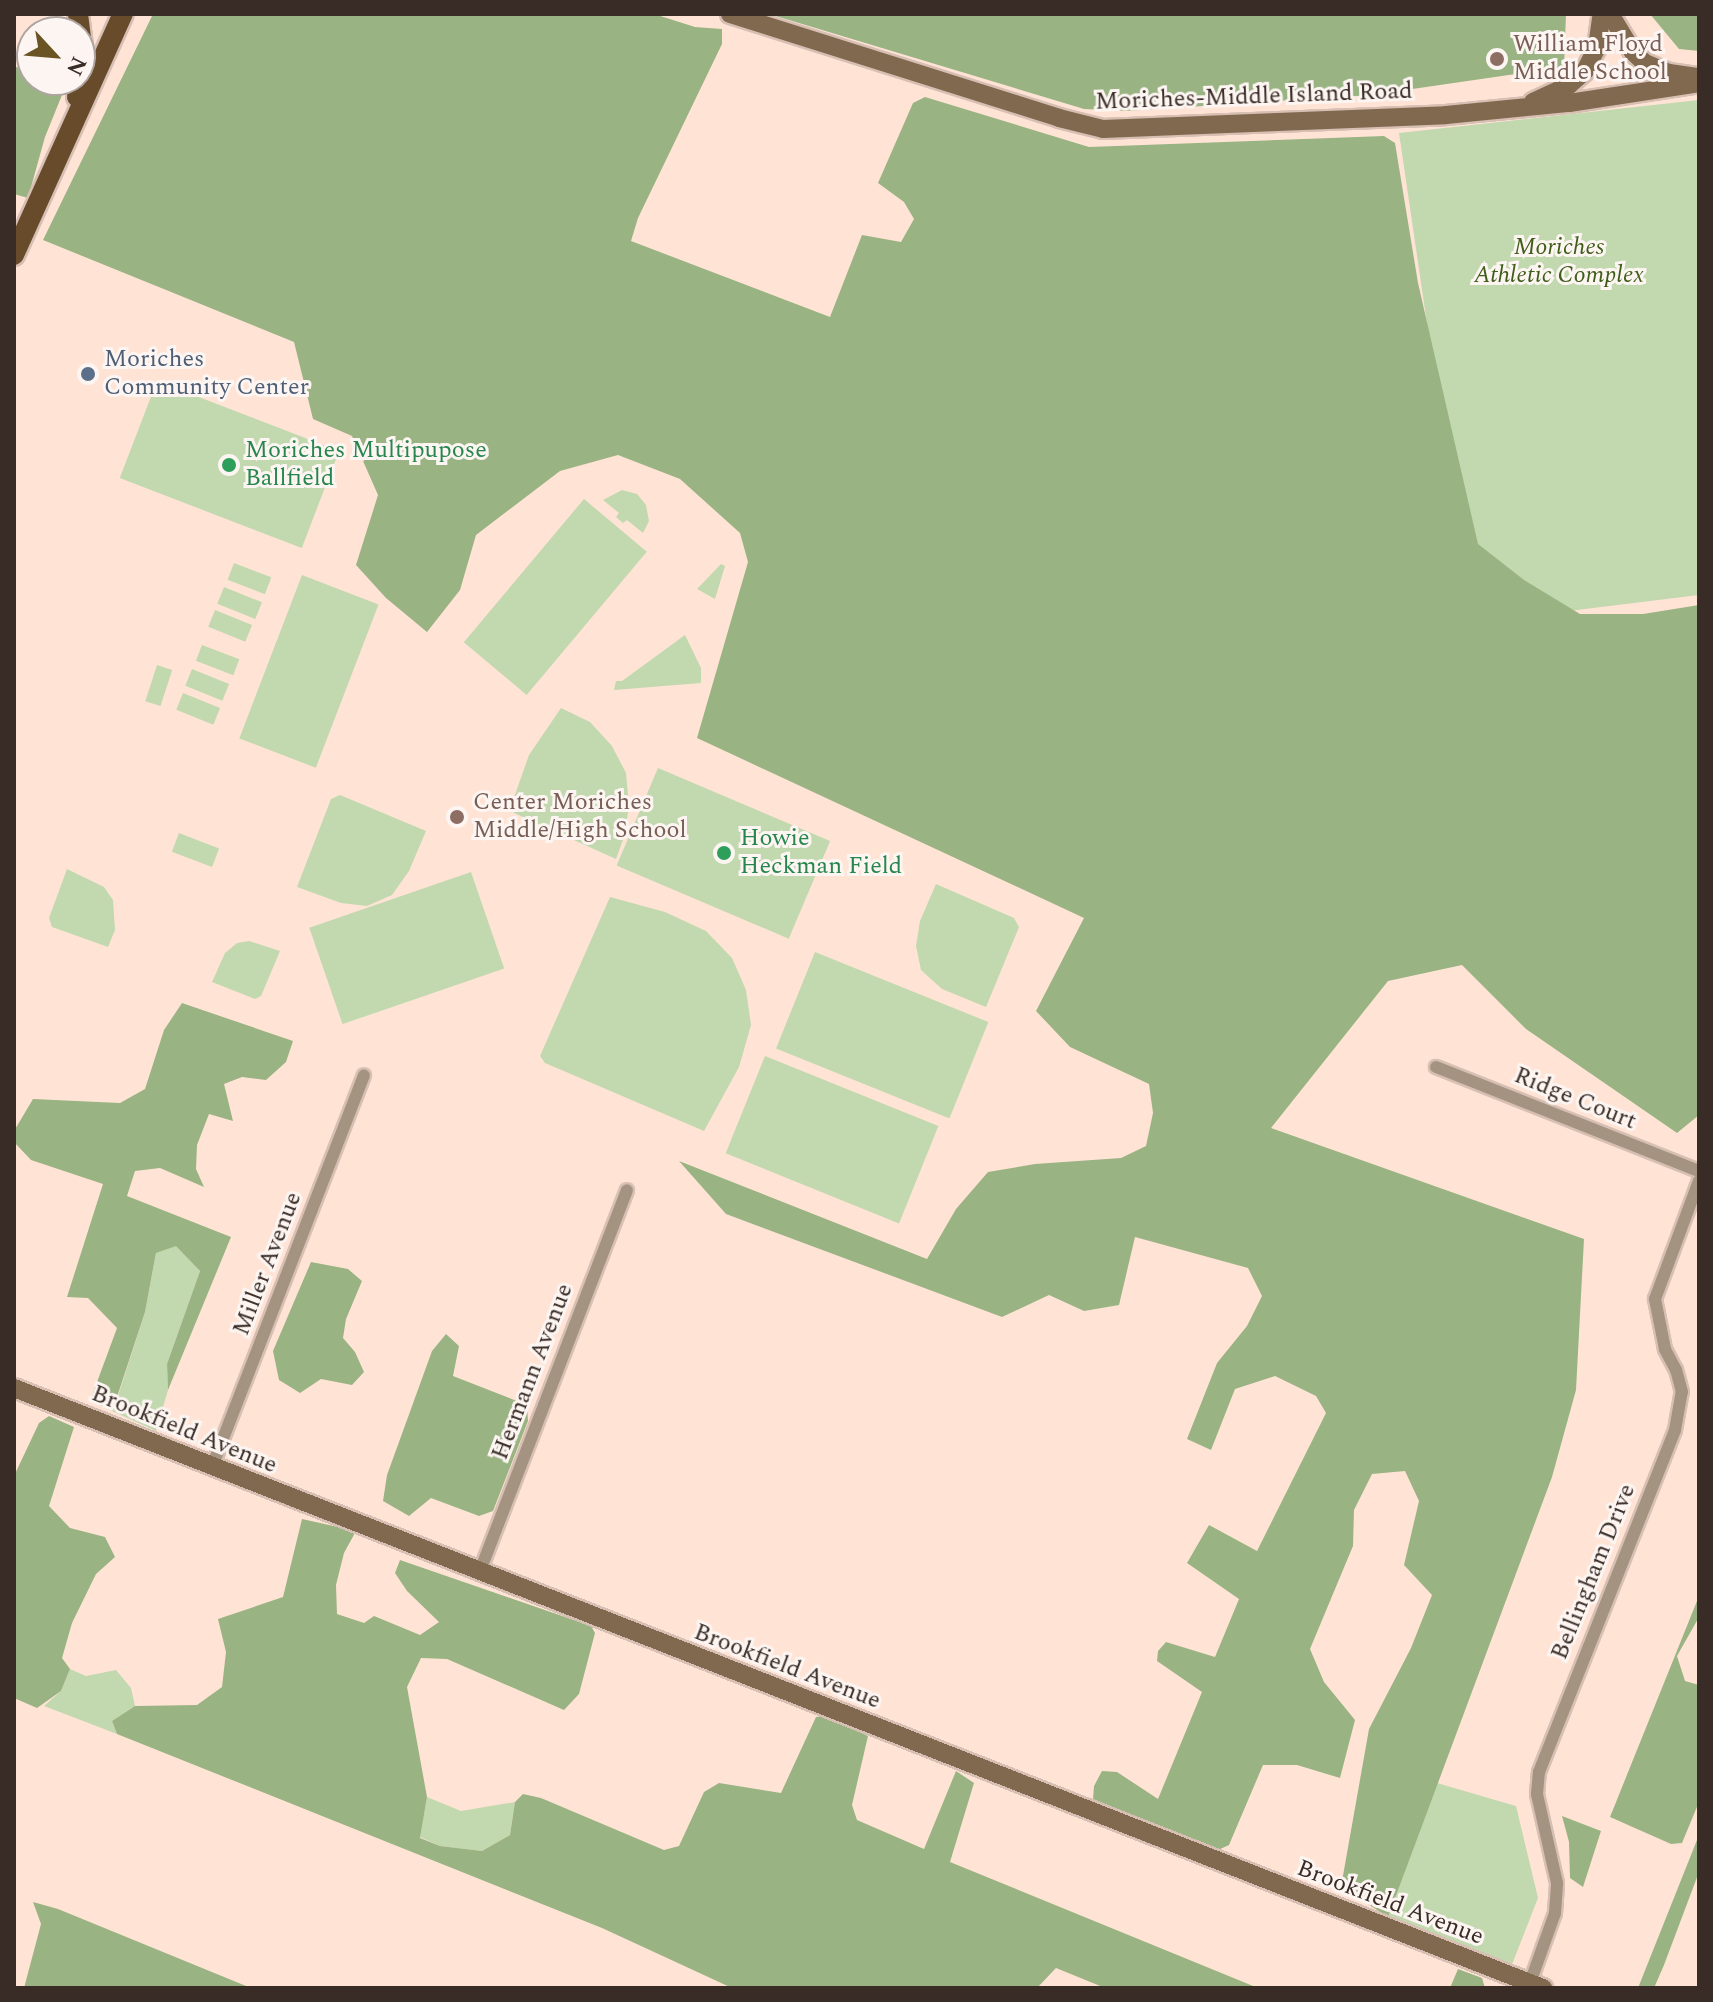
<!DOCTYPE html>
<style>
body{margin:0}
#map{position:relative;width:1713px;height:2002px;overflow:hidden;background:#ffe4d6;font-family:Spectral,serif}
div>[style]{position:absolute}
.green>*{inset:0;background:#c2d8af;transform-origin:0 0}
.forest>*{inset:0;background:#9ab383}
.roads{filter:drop-shadow(2px 0 #d7bfb3) drop-shadow(-2px 0 #d7bfb3) drop-shadow(0 2px #d7bfb3) drop-shadow(0 -2px #d7bfb3)}
.minor>*{height:12px;margin:-6px;padding:0 6px;transform-origin:6px;border-radius:6px;background:#a39380}
.secondary>*{height:18px;margin:-9px;padding:0 9px;transform-origin:9px;border-radius:9px;background:#80694e}
.primary>*{height:20px;margin:-10px;padding:0 10px;transform-origin:10px;border-radius:10px;background:#674b2a}
.dots>*{width:22px;height:22px;translate:-50% -50%;box-sizing:border-box;border:4px solid #fcf5f2;border-radius:50%}
span{translate:-50% -50%;white-space:nowrap;text-align:center;line-height:1.15;-webkit-text-stroke:6px #fcf5f2;paint-order:stroke}
.education-label{font-size:24px;color:#785e54}
.left{translate:0 -50%;text-align:left}
.street-label{font-size:24px;color:#392c26}
.park-label{font-size:24px;color:#3e5d18;font-style:italic}
.service-label{font-size:24px;color:#4e5e75}
.leisure-label{font-size:24px;color:#27864d}
.frame{position:absolute;inset:0;border:16px solid #392c26;pointer-events:none}
.north{position:absolute;left:16px;top:16px;width:80px;height:80px;box-sizing:border-box;background:#fcf5f2;border:2px solid #aea5a0;border-radius:50%;rotate:116deg;font-size:22px;font-weight:700;line-height:32px;text-align:center;color:#392c26}
.north::after{content:'';display:block;margin:auto;width:28px;height:36px;background:#6a5423;clip-path:polygon(50% 0,100% 100%,50% 72%,0 100%)}
</style>
<div id="map">
<div class="green">
<div style="clip-path:polygon(1699px 100px,1699px 595px,1471px 623px,1399px 133px)"></div>
<div style="left:157px;top:381px;width:195px;height:104px;rotate:21deg"></div>
<div style="clip-path:polygon(622px 490px,637px 494px,646px 505px,649px 521px,643px 533px,627px 520px,623px 523px,616px 517px,619px 513px,603px 500px)"></div>
<div style="left:584px;top:499px;width:82px;height:187px;rotate:40deg"></div>
<div style="left:234px;top:563px;width:40px;height:18px;rotate:21deg"></div>
<div style="clip-path:polygon(721px 564px,725px 566px,715px 599px,697px 589px)"></div>
<div style="left:302px;top:575px;width:82px;height:175px;rotate:21deg"></div>
<div style="left:224px;top:587px;width:41px;height:18px;rotate:22deg"></div>
<div style="left:215px;top:610px;width:40px;height:18px;rotate:22deg"></div>
<div style="clip-path:polygon(685px 635px,701px 668px,701px 683px,614px 690px,616px 681px,622px 681px)"></div>
<div style="left:202px;top:645px;width:40px;height:17px;rotate:21deg"></div>
<div style="left:157px;top:665px;width:16px;height:38px;rotate:18deg"></div>
<div style="left:192px;top:669px;width:40px;height:18px;rotate:22deg"></div>
<div style="left:183px;top:693px;width:40px;height:18px;rotate:22deg"></div>
<div style="clip-path:polygon(561px 708px,590px 722px,612px 746px,626px 773px,629px 806px,624px 837px,616px 859px,514px 813px,511px 806px,529px 755px)"></div>
<div style="left:658px;top:768px;width:187px;height:106px;rotate:23deg"></div>
<div style="clip-path:polygon(340px 795px,426px 831px,409px 871px,392px 895px,367px 906px,341px 903px,297px 887px,331px 799px)"></div>
<div style="left:179px;top:833px;width:43px;height:20px;rotate:21deg"></div>
<div style="clip-path:polygon(67px 869px,104px 887px,113px 900px,115px 930px,108px 947px,52px 927px,49px 918px)"></div>
<div style="left:471px;top:872px;width:102px;height:171px;rotate:71deg"></div>
<div style="clip-path:polygon(936px 884px,1014px 918px,1019px 927px,986px 1007px,942px 989px,921px 970px,916px 946px,920px 921px)"></div>
<div style="clip-path:polygon(610px 897px,665px 912px,706px 931px,732px 958px,746px 990px,751px 1025px,739px 1067px,704px 1131px,545px 1063px,540px 1056px)"></div>
<div style="clip-path:polygon(249px 941px,280px 951px,261px 996px,255px 999px,212px 982px,225px 953px,237px 943px)"></div>
<div style="left:815px;top:952px;width:187px;height:104px;rotate:22deg"></div>
<div style="left:765px;top:1056px;width:187px;height:105px;rotate:22deg"></div>
<div style="clip-path:polygon(176px 1245px,200px 1271px,167px 1364px,168px 1390px,156px 1431px,90px 1401px,118px 1396px,145px 1312px,156px 1253px)"></div>
<div style="clip-path:polygon(70px 1669px,86px 1676px,116px 1670px,131px 1688px,135px 1706px,112px 1721px,117px 1734px,44px 1706px,61px 1691px)"></div>
<div style="clip-path:polygon(1437px 1783px,1516px 1806px,1538px 1898px,1511px 1967px,1388px 1917px)"></div>
<div style="clip-path:polygon(427px 1797px,461px 1811px,515px 1802px,510px 1835px,482px 1851px,440px 1846px,420px 1837px)"></div>
</div>
<div class="forest">
<div style="clip-path:polygon(153px 14px,654px 14px,695px 27px,722px 29px,722px 44px,638px 218px,631px 241px,830px 317px,862px 235px,901px 242px,914px 219px,904px 202px,878px 183px,913px 103px,925px 97px,1089px 147px,1384px 136px,1395px 143px,1418px 283px,1478px 544px,1524px 580px,1580px 614px,1643px 614px,1699px 605px,1699px 1115px,1677px 1133px,1526px 1029px,1462px 965px,1388px 981px,1271px 1128px,1584px 1239px,1576px 1390px,1552px 1477px,1388px 1917px,1341px 1887px,1369px 1729px,1411px 1648px,1432px 1595px,1404px 1565px,1419px 1501px,1405px 1471px,1372px 1474px,1354px 1510px,1353px 1546px,1310px 1649px,1324px 1682px,1355px 1720px,1340px 1778px,1297px 1765px,1263px 1765px,1229px 1845px,1218px 1850px,1093px 1799px,1094px 1786px,1102px 1771px,1117px 1772px,1158px 1799px,1202px 1692px,1157px 1661px,1158px 1651px,1166px 1642px,1215px 1657px,1239px 1599px,1187px 1563px,1209px 1525px,1257px 1551px,1326px 1413px,1316px 1396px,1275px 1376px,1235px 1389px,1211px 1450px,1187px 1439px,1217px 1363px,1247px 1326px,1262px 1296px,1248px 1268px,1135px 1237px,1119px 1305px,1084px 1311px,1049px 1295px,1002px 1317px,726px 1214px,679px 1161px,927px 1259px,956px 1209px,988px 1172px,1035px 1164px,1121px 1158px,1146px 1146px,1153px 1113px,1149px 1084px,1070px 1047px,1036px 1011px,1084px 918px,697px 738px,748px 562px,740px 533px,680px 479px,618px 455px,560px 471px,476px 535px,460px 590px,427px 632px,386px 598px,356px 565px,378px 495px,352px 436px,313px 419px,294px 342px,43px 240px)"></div>
<div style="clip-path:polygon(769px 14px,1566px 14px,1564px 67px,1371px 95px,1126px 111px,1084px 109px)"></div>
<div style="clip-path:polygon(1650px 14px,1699px 14px,1699px 51px,1679px 49px)"></div>
<div style="clip-path:polygon(14px 66px,32px 73px,32px 80px,60px 84px,62px 95px,45px 137px,28px 198px,14px 194px)"></div>
<div style="clip-path:polygon(182px 1003px,293px 1041px,286px 1062px,266px 1080px,242px 1077px,224px 1084px,233px 1121px,209px 1114px,197px 1145px,196px 1169px,204px 1187px,160px 1168px,135px 1171px,127px 1196px,231px 1237px,168px 1390px,167px 1364px,200px 1271px,176px 1246px,156px 1253px,145px 1312px,117px 1397px,90px 1401px,117px 1328px,88px 1298px,67px 1297px,103px 1184px,31px 1160px,14px 1142px,14px 1131px,33px 1099px,120px 1103px,145px 1089px,164px 1030px)"></div>
<div style="clip-path:polygon(311px 1262px,348px 1269px,362px 1281px,346px 1319px,343px 1338px,355px 1352px,364px 1372px,352px 1385px,321px 1379px,300px 1393px,279px 1380px,273px 1351px)"></div>
<div style="clip-path:polygon(446px 1334px,459px 1346px,453px 1376px,527px 1405px,528px 1421px,493px 1511px,479px 1516px,431px 1498px,409px 1516px,383px 1501px,387px 1475px,432px 1351px)"></div>
<div style="clip-path:polygon(49px 1416px,74px 1427px,49px 1506px,70px 1528px,105px 1537px,115px 1557px,96px 1574px,72px 1623px,62px 1658px,70px 1669px,61px 1691px,37px 1708px,14px 1698px,14px 1476px,39px 1423px)"></div>
<div style="clip-path:polygon(302px 1519px,356px 1531px,344px 1553px,336px 1585px,337px 1614px,364px 1623px,374px 1616px,420px 1635px,439px 1622px,407px 1591px,395px 1573px,400px 1560px,591px 1626px,595px 1633px,579px 1694px,564px 1710px,447px 1659px,421px 1658px,407px 1687px,427px 1797px,420px 1838px,440px 1846px,482px 1851px,510px 1835px,515px 1802px,523px 1794px,541px 1798px,664px 1850px,679px 1846px,704px 1792px,719px 1783px,781px 1793px,816px 1717px,825px 1716px,868px 1736px,852px 1805px,857px 1820px,924px 1849px,956px 1771px,974px 1783px,950px 1862px,1258px 1988px,1105px 1988px,1056px 1968px,1037px 1988px,732px 1988px,602px 1928px,117px 1734px,112px 1721px,135px 1706px,197px 1705px,222px 1687px,226px 1652px,218px 1619px,283px 1597px)"></div>
<div style="clip-path:polygon(1699px 1596px,1699px 1617px,1677px 1656px,1685px 1681px,1699px 1685px,1699px 1802px,1682px 1843px,1671px 1844px,1610px 1817px)"></div>
<div style="clip-path:polygon(1562px 1816px,1601px 1831px,1583px 1887px,1570px 1878px,1569px 1842px)"></div>
<div style="clip-path:polygon(1699px 1835px,1699px 1872px,1664px 1965px,1654px 1988px,1638px 1988px)"></div>
<div style="clip-path:polygon(33px 1902px,58px 1909px,251px 1988px,24px 1988px,41px 1924px)"></div>
<div style="clip-path:polygon(1458px 1969px,1482px 1978px,1485px 1988px,1450px 1988px)"></div>
</div>
<div class="roads">
<div class="minor">
<div style="left:1436px;top:1067px;width:283px;rotate:21.6deg"></div>
<div style="left:212px;top:1467px;width:420px;rotate:-68.8deg"></div>
<div style="left:480px;top:1571px;width:408px;rotate:-68.9deg"></div>
<div style="left:1530px;top:1983px;width:74px;rotate:-70.3deg"></div>
<div style="left:1555px;top:1913px;width:30px;rotate:-86deg"></div>
<div style="left:1557px;top:1883px;width:91px;rotate:-102.7deg"></div>
<div style="left:1537px;top:1794px;width:22px;rotate:-85deg"></div>
<div style="left:1539px;top:1772px;width:368px;rotate:-68.3deg"></div>
<div style="left:1675px;top:1430px;width:39px;rotate:-80deg"></div>
<div style="left:1682px;top:1392px;width:23px;rotate:-105deg"></div>
<div style="left:1676px;top:1370px;width:24px;rotate:-118deg"></div>
<div style="left:1665px;top:1349px;width:51px;rotate:-101.3deg"></div>
<div style="left:1655px;top:1299px;width:126px;rotate:-69.6deg"></div>
</div>
<div class="secondary">
<div style="left:730px;top:14px;width:345px;rotate:17.5deg"></div>
<div style="left:1059px;top:118px;width:45px;rotate:14deg"></div>
<div style="left:1103px;top:129px;width:343px;rotate:-2.3deg"></div>
<div style="left:1446px;top:115px;width:124px;rotate:-5.6deg"></div>
<div style="left:1569px;top:103px;width:132px;rotate:-8.7deg"></div>
<div style="left:1610px;top:14px;width:44px;rotate:58.8deg"></div>
<div style="left:1633px;top:52px;width:16px;rotate:43deg"></div>
<div style="left:1645px;top:63px;width:26px;rotate:23deg"></div>
<div style="left:1669px;top:73px;width:30px;rotate:8deg"></div>
<div style="left:1533px;top:102px;width:40px;rotate:-25deg"></div>
<div style="left:1569px;top:85px;width:21px;rotate:-41deg"></div>
<div style="left:1585px;top:71px;width:27px;rotate:-63deg"></div>
<div style="left:1597px;top:47px;width:29px;rotate:-82deg"></div>
<div style="left:14px;top:1388px;width:1643px;rotate:21.43deg"></div>
</div>
<div class="primary">
<div style="left:77px;top:97px;width:36px;rotate:-79deg"></div>
<div style="left:84px;top:62px;width:48px;rotate:-97.1deg"></div>
<div style="left:14px;top:255px;width:265px;rotate:-65.7deg"></div>
</div>
</div>
<div class="dots">
<div style="left:1497px;top:59px;background:#8d6e63"></div>
<div style="left:88px;top:374px;background:#5c6f8a"></div>
<div style="left:229px;top:465px;background:#2e9e5b"></div>
<div style="left:457px;top:817px;background:#8d6e63"></div>
<div style="left:724px;top:853px;background:#2e9e5b"></div>
</div>
<div class="education-label">
<span class="left" style="left:1513px;top:59px">William Floyd<br>Middle School</span>
<span class="left" style="left:473px;top:817px">Center Moriches<br>Middle/High School</span>
</div>
<div class="street-label">
<span style="left:1254px;top:97px;rotate:-2deg">Moriches-Middle Island Road</span>
<span style="left:1575px;top:1099px;rotate:22deg">Ridge Court</span>
<span style="left:268px;top:1264px;rotate:-69deg">Miller Avenue</span>
<span style="left:533px;top:1372px;rotate:-69deg">Hermann Avenue</span>
<span style="left:184px;top:1430px;rotate:22deg">Brookfield Avenue</span>
<span style="left:1594px;top:1572px;rotate:-68deg">Bellingham Drive</span>
<span style="left:787px;top:1667px;rotate:21deg">Brookfield Avenue</span>
<span style="left:1390px;top:1903px;rotate:21deg">Brookfield Avenue</span>
</div>
<div class="park-label">
<span style="left:1559px;top:262px">Moriches<br>Athletic Complex</span>
</div>
<div class="service-label">
<span class="left" style="left:104px;top:374px">Moriches<br>Community Center</span>
</div>
<div class="leisure-label">
<span class="left" style="left:245px;top:465px">Moriches Multipupose<br>Ballfield</span>
<span class="left" style="left:740px;top:853px">Howie<br>Heckman Field</span>
</div>
<div class="frame"></div>
<div class="north">N</div>
</div>
